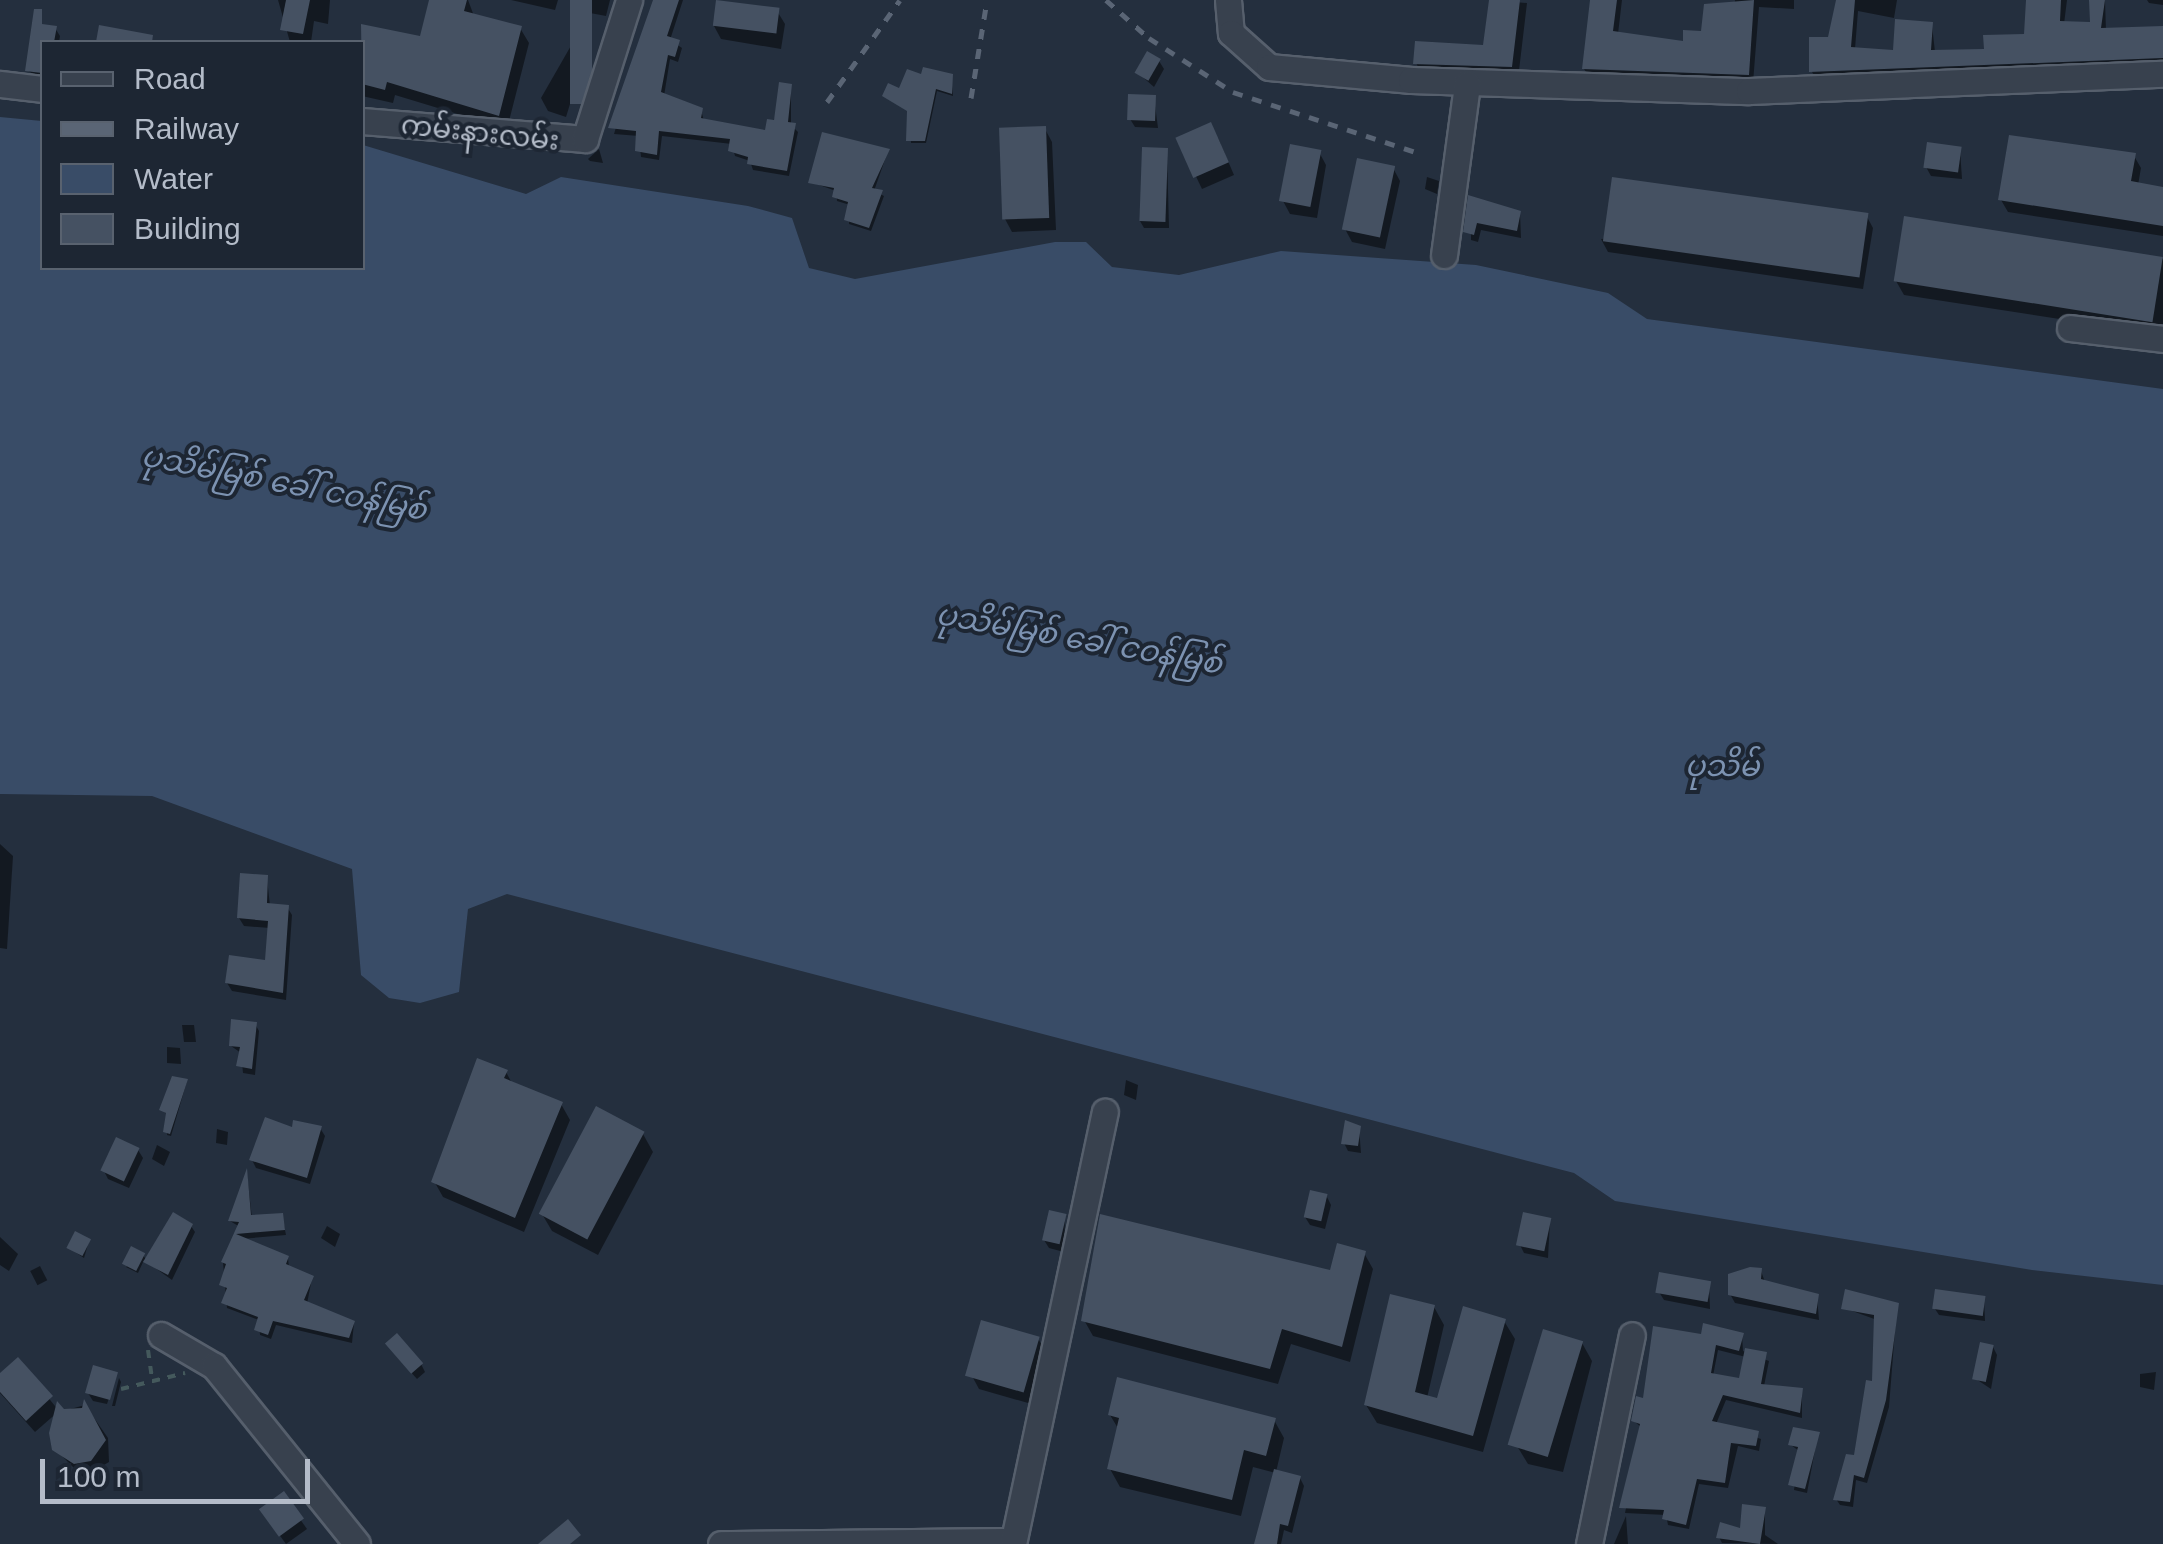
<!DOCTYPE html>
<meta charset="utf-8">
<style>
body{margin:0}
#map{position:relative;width:2163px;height:1544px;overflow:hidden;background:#242f3e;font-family:Arial,"Noto Sans Myanmar",sans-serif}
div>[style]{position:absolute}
.water>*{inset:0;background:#394c67}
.shadow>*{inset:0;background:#0007;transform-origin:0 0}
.building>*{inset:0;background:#455162;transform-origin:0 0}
.path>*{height:4px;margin-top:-2px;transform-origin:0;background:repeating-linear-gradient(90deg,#44595c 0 8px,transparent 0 16px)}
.roads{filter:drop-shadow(2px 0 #565f6c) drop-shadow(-2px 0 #565f6c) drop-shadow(0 2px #565f6c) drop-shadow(0 -2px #565f6c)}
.minor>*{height:25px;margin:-12.5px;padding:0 12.5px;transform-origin:12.5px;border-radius:12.5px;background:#38414e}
.rail>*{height:5px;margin-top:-2.5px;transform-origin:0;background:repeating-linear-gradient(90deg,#5a6575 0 10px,transparent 0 20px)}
span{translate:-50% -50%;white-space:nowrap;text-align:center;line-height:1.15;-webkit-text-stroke:8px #1d2633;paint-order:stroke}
.street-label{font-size:28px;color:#b4bcc9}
.water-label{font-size:30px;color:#7c92b1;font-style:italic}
.legend{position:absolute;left:40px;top:40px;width:325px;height:230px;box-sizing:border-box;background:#1d2633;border:2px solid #59626f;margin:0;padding:12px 18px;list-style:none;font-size:30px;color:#b4bcc9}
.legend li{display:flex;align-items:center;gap:20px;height:50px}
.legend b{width:50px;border:2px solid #59626f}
.scale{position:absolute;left:40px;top:1459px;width:270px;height:45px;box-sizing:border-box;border:5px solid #b4bcc9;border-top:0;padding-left:12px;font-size:30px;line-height:35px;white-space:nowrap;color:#b4bcc9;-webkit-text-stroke:8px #1d2633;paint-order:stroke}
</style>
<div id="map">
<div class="water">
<div style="clip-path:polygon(0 117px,42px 121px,42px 268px,362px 268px,363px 145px,526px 194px,561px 177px,748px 206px,792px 218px,809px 268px,855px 279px,1055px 242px,1086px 242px,1112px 267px,1179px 275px,1281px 251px,1476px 265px,1608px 293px,1647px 319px,2163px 389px,2163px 1285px,2032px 1270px,1615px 1201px,1574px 1173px,507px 894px,468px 909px,459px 992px,420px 1003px,389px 998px,361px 975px,352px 869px,152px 796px,0 794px)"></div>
</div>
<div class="shadow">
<div style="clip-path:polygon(278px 0,330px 0,328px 24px,314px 21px,311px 42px,290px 42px)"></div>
<div style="clip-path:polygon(431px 0,468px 0,474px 16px,520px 28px,529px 43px,507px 129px,395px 95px,393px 103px,362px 96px,363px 27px,422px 39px)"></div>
<div style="clip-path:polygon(511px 0,558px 0,555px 10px)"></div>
<div style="clip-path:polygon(583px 0,610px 0,606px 16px,590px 13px)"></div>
<div style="clip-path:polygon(654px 0,683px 0,670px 40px,682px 48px,678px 62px,670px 59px,664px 96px,701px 110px,704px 121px,767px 133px,791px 86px,791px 125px,798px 132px,789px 176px,753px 170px,750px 161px,735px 156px,732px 144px,662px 136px,659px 160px,641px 157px,639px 136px,614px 134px)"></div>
<div style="clip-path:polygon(1491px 0,1527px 3px,1518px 79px,1423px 76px,1416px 63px,1485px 48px)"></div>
<div style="clip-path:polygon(1592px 0,1622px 0,1618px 34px,1685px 44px,1734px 9px,1735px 0,1794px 0,1794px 9px,1759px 7px,1753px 83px,1590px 78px,1584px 69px)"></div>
<div style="clip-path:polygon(1838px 0,1897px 0,1894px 18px,1858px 11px,1855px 49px,1895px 52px,1932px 25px,1935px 52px,1986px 51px,2027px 36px,2029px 0,2067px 0,2064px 24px,2093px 24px,2092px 0,2105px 0,2106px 31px,2163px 30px,2163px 70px,1817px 80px,1812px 72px,1831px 40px)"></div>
<div style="clip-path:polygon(2147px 0,2163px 0,2163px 5px,2149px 3px)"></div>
<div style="clip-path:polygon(777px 11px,785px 24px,781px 49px,721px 39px,714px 26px)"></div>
<div style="clip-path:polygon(584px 23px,591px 36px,566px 117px,548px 111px,541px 98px)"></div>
<div style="clip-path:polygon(34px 25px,55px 28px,60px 36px,59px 42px,42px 42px,42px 80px,27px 70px)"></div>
<div style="clip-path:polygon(1159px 61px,1164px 69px,1154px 87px,1138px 73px)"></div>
<div style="clip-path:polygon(951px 76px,953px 96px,937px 91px,926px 143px,911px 143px,910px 112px,884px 96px,922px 78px)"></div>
<div style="clip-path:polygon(1154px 97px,1158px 128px,1135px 127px,1130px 119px)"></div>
<div style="clip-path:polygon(1045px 129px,1052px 142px,1056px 230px,1012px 232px,1005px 219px)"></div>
<div style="clip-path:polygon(1218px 138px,1234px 175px,1202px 189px,1178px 139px)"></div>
<div style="clip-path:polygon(599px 149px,603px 163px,590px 161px,588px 159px)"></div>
<div style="clip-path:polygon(1960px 149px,1962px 179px,1931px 176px,1926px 167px)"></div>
<div style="clip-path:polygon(888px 151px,874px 191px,884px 196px,871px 231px,849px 224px,850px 205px,837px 201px,836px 191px,811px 182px)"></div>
<div style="clip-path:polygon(1167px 151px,1169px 228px,1144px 228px,1140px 221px)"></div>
<div style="clip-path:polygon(1319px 152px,1326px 165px,1317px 218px,1290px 214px,1283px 201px)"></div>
<div style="clip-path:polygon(2134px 156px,2141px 168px,2138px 185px,2163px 190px,2163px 236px,2008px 212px,2001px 200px)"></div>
<div style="clip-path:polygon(1393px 168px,1400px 181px,1385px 249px,1352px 242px,1345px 229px)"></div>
<div style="clip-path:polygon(1427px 177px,1439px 181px,1437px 194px,1425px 189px)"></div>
<div style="clip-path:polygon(1471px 198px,1520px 213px,1521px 238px,1481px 230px,1478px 242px,1471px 240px)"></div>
<div style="clip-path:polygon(1866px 215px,1873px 228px,1863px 289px,1608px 252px,1601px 239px)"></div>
<div style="clip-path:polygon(1906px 219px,2163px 259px,2163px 335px,1904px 295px,1896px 281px)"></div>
<div style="clip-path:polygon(0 844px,13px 856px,7px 949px,0 948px)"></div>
<div style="clip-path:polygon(267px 878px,270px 906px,287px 907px,292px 915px,286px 1000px,232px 991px,227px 983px,268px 963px,270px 928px,244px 926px,239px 918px)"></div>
<div style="clip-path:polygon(255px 1024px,259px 1031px,255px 1075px,243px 1073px,241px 1053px,231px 1046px)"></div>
<div style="clip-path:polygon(182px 1025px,194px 1025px,196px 1042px,184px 1042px)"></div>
<div style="clip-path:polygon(167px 1047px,180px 1048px,181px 1064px,167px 1063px)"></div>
<div style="clip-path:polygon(506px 1072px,513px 1085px,561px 1104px,570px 1120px,524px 1232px,443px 1197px,434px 1181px)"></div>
<div style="clip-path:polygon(1126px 1080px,1138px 1085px,1136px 1100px,1124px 1095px)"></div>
<div style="clip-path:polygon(187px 1081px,171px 1136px,167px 1135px,168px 1115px,162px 1110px)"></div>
<div style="clip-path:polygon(320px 1128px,325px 1136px,310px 1184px,256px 1168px,252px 1160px,294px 1130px)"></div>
<div style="clip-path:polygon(1359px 1128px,1361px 1153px,1348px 1151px,1344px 1143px)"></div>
<div style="clip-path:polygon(217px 1129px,228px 1132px,227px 1145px,216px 1143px)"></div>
<div style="clip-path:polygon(643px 1134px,653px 1152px,598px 1255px,552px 1231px,542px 1214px)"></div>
<div style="clip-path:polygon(157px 1145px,170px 1152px,164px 1166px,152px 1159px)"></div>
<div style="clip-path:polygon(138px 1150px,143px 1158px,129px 1188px,108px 1179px,104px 1171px)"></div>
<div style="clip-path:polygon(247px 1174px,252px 1218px,282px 1215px,286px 1235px,241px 1239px,288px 1258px,289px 1268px,312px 1278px,307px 1304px,354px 1323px,352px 1343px,276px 1325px,271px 1339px,260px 1335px,259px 1320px,227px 1308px,223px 1262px,240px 1227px,230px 1221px)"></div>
<div style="clip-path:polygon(1327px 1197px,1331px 1205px,1325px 1229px,1310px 1225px,1305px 1217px)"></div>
<div style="clip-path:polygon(1065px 1217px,1064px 1252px,1049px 1248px,1044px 1240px)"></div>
<div style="clip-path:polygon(1550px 1220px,1548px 1258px,1524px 1253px,1520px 1245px)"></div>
<div style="clip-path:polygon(191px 1226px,195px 1232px,172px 1280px,144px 1260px,138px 1273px,126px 1267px,143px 1255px,147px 1261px)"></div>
<div style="clip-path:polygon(327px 1226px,340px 1234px,335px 1247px,321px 1238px)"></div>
<div style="clip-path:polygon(0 1237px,18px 1254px,9px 1271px,0 1265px)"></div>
<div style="clip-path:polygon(89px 1241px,84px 1258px,69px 1248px)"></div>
<div style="clip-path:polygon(1364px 1253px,1373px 1269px,1350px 1362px,1291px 1344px,1278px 1384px,1093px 1336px,1084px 1320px,1331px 1273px)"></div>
<div style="left:40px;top:1266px;width:16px;height:11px;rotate:63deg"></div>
<div style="clip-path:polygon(1761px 1271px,1765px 1282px,1817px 1296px,1819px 1320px,1735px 1303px,1730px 1294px)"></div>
<div style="clip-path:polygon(1709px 1283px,1710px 1309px,1664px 1300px,1659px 1292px)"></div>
<div style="clip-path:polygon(1984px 1298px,1985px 1321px,1939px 1315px,1935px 1309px)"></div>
<div style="clip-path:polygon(1897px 1305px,1889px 1407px,1867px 1483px,1856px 1480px,1853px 1507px,1840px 1505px,1836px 1499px,1856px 1458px,1874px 1383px,1877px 1320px,1844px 1308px)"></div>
<div style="clip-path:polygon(1434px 1307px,1444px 1325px,1427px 1398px,1438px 1401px,1504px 1321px,1515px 1339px,1483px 1452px,1377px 1423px,1366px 1405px)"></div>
<div style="clip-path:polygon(evenodd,1742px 1335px,1743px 1351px,1769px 1361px,1764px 1386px,1802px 1391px,1802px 1418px,1726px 1400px,1716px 1424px,1761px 1439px,1759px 1451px,1738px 1446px,1728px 1488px,1699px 1484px,1689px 1529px,1668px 1525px,1666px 1515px,1625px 1513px,1642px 1428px,1634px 1421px,1645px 1401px,1703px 1337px,1742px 1335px,1718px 1350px,1746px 1357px,1741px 1381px,1713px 1376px,1718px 1350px)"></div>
<div style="clip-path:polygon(1039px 1340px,1046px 1353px,1035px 1405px,979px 1389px,972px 1376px)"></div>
<div style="clip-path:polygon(1582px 1343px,1592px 1361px,1563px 1472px,1528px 1464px,1517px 1446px)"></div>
<div style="clip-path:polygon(1993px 1347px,1997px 1355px,1991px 1389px,1976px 1379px)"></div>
<div style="clip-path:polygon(393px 1352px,421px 1364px,425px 1372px,417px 1379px)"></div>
<div style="clip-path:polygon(18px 1360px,59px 1411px,35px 1432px,0 1393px,0 1376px)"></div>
<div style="clip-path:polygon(2156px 1372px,2154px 1390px,2140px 1387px,2140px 1374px)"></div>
<div style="clip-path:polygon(117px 1374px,107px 1404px,93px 1401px,88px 1393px)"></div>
<div style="clip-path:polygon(119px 1378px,121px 1382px,115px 1406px,112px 1406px)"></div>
<div style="clip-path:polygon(85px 1405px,108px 1438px,109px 1462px,83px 1477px,55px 1449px,63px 1411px)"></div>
<div style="clip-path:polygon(1110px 1415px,1274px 1420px,1284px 1438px,1276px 1472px,1300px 1478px,1304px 1486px,1292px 1533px,1284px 1530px,1281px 1544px,1258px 1544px,1276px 1473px,1253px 1467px,1241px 1516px,1120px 1487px,1110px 1469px,1119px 1430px)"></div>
<div style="clip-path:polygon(1818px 1434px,1807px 1493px,1794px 1490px,1799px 1451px,1791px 1445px)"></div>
<div style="clip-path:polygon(283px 1495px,307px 1529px,286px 1544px,267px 1518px)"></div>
<div style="clip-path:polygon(1765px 1510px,1765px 1535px,1778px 1544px,1722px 1543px,1719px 1537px,1742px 1531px)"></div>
<div style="clip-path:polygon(1626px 1516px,1628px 1544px,1614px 1544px)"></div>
</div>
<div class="building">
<div style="clip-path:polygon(286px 0,310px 0,303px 34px,280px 30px)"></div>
<div style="clip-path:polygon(429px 0,467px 0,464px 11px,522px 26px,499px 116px,387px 82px,385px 90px,362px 84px,361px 24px,420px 36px)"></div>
<div style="left:570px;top:0;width:22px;height:104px"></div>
<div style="clip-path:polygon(653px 0,679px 0,667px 36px,680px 40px,675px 57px,668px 55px,661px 92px,703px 108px,701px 118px,765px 130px,767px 119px,774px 120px,779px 82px,792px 84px,788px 122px,796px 123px,787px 171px,747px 164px,748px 157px,728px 151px,730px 139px,659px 131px,657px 155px,635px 151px,636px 131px,608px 128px)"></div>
<div style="left:716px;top:0;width:64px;height:26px;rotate:7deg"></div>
<div style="clip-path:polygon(1489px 0,1520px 0,1512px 67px,1413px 64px,1415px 41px,1483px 45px)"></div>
<div style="clip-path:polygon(1590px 0,1617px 0,1613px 31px,1683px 41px,1683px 30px,1701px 31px,1704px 4px,1754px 0,1749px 75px,1582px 69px)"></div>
<div style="clip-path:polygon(1836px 0,1855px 0,1851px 47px,1893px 50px,1895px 19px,1933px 22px,1931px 50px,1984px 49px,1983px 35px,2024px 34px,2026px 0,2061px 0,2060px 21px,2090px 22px,2089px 0,2105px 0,2101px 28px,2163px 26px,2163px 58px,1809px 72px,1809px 37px,1828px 37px)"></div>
<div style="clip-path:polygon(34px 9px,42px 9px,42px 24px,57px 26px,54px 42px,42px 42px,42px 73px,25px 71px)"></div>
<div style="clip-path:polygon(99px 25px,153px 35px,152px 42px,96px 42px)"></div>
<div style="left:1147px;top:51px;width:16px;height:25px;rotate:30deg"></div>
<div style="clip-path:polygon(923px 67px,953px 74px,952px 94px,936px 89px,925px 141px,906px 141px,907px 111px,882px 96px,888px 83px,899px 88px,907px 69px,921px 74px)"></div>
<div style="left:1128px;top:94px;width:28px;height:26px;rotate:2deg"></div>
<div style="left:1211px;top:122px;width:44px;height:39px;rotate:66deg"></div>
<div style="left:1046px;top:126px;width:92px;height:47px;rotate:88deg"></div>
<div style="clip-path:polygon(822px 132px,890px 149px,872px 188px,883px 190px,869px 228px,844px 220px,848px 202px,832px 197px,834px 188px,808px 183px)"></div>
<div style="clip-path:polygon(2009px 135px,2136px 153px,2131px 181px,2163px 187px,2163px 226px,1998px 200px)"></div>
<div style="left:1927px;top:142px;width:35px;height:26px;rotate:8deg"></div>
<div style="left:1290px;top:144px;width:32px;height:58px;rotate:11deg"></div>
<div style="left:1168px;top:148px;width:74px;height:26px;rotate:92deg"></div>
<div style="left:1357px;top:158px;width:39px;height:73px;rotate:12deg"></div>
<div style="left:1612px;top:177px;width:259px;height:65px;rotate:8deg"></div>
<div style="clip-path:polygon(1468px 195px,1521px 211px,1517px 231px,1477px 223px,1474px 235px,1463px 232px)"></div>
<div style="left:1904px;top:216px;width:262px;height:66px;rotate:9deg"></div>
<div style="clip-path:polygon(240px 873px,268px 875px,267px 903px,289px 905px,283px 993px,225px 983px,229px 955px,265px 960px,268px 921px,237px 918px)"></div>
<div style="clip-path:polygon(231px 1019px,257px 1022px,252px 1069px,236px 1066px,240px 1047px,229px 1046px)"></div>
<div style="clip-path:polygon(477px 1058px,508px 1070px,504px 1078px,563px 1102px,515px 1218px,431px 1182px)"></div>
<div style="clip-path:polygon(172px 1076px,188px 1079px,170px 1134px,163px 1132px,166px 1113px,159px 1110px)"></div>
<div style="left:596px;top:1106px;width:55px;height:122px;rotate:28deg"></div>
<div style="clip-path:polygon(265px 1117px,292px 1127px,293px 1120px,322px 1126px,307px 1178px,249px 1160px)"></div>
<div style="clip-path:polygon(1345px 1120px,1361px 1126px,1358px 1146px,1341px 1144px)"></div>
<div style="left:116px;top:1137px;width:26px;height:37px;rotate:25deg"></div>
<div style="clip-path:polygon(247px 1168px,251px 1215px,283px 1213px,285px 1230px,236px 1234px,289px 1256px,286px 1264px,314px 1276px,304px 1300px,355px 1321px,349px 1338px,273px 1321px,268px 1335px,254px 1330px,258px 1317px,221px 1303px,227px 1288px,219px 1285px,226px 1264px,221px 1262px,239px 1222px,228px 1221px)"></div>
<div style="left:1310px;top:1190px;width:18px;height:28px;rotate:13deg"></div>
<div style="left:1049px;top:1210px;width:18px;height:31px;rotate:13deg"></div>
<div style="clip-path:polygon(173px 1212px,193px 1224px,168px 1275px,143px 1262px)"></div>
<div style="left:1523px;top:1212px;width:29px;height:34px;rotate:12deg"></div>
<div style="clip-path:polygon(1100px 1214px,1330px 1270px,1337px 1243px,1366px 1251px,1342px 1347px,1282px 1329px,1270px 1369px,1081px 1321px)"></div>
<div style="left:75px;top:1231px;width:18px;height:19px;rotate:27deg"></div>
<div style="left:131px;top:1246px;width:16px;height:20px;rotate:27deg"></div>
<div style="clip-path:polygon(1750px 1267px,1762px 1268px,1761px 1279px,1819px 1294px,1816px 1314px,1728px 1295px,1728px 1274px)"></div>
<div style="left:1659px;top:1272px;width:53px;height:21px;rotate:10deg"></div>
<div style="clip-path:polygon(1845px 1289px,1899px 1303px,1886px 1400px,1864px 1478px,1854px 1475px,1850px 1502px,1833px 1500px,1846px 1454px,1854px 1455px,1866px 1380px,1872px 1381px,1874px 1315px,1841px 1309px)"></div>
<div style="left:1935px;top:1289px;width:51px;height:20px;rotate:8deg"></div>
<div style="clip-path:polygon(1390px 1294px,1435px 1305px,1415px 1392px,1437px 1398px,1463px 1306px,1506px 1319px,1473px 1436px,1364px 1405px)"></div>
<div style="left:981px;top:1320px;width:61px;height:58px;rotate:16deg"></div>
<div style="clip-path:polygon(1703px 1323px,1744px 1333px,1739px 1351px,1716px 1345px,1711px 1373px,1739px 1378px,1745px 1348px,1767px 1352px,1761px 1384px,1803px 1388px,1800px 1413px,1723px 1395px,1712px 1421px,1759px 1431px,1756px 1446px,1731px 1443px,1725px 1483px,1697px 1479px,1686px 1525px,1662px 1519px,1664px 1510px,1619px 1508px,1640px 1424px,1631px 1421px,1636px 1396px,1643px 1398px,1653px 1326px,1701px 1334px)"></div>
<div style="left:1543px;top:1329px;width:42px;height:121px;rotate:17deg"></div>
<div style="left:397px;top:1333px;width:40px;height:16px;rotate:49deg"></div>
<div style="left:1980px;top:1342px;width:14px;height:38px;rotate:12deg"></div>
<div style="clip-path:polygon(18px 1357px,53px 1396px,26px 1421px,0 1392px,0 1373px)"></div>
<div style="left:93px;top:1365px;width:26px;height:29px;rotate:16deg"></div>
<div style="clip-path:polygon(1117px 1377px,1276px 1418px,1266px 1456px,1244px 1450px,1232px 1500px,1107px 1469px,1119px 1418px,1108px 1415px)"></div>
<div style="clip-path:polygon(84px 1399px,106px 1440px,91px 1461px,74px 1464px,52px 1450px,49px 1433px,57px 1401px,64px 1409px,82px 1408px)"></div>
<div style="clip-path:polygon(1793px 1427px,1820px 1432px,1805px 1489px,1788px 1485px,1798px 1447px,1788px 1445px)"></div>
<div style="clip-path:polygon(1274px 1469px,1301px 1476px,1288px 1526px,1280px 1524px,1277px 1544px,1254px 1544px)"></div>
<div style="left:284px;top:1491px;width:34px;height:31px;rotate:54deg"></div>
<div style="clip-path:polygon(1742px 1504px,1766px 1507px,1760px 1544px,1716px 1538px,1720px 1522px,1740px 1528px)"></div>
<div style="clip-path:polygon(568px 1519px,581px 1535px,570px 1544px,538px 1544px)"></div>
</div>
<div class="path">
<div style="left:148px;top:1350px;width:30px;rotate:82deg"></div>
<div style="left:121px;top:1389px;width:66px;rotate:-14deg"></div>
</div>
<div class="roads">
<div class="minor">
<div style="left:1228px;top:0;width:33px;rotate:85deg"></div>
<div style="left:1231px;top:33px;width:51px;rotate:41.8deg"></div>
<div style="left:1269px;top:67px;width:143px;rotate:5.2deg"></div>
<div style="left:1411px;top:80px;width:338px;rotate:1.9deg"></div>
<div style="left:1749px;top:91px;width:414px;rotate:-2.4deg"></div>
<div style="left:0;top:84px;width:42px;rotate:6.8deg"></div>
<div style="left:362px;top:121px;width:224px;rotate:4.6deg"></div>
<div style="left:585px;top:139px;width:146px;rotate:-72.4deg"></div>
<div style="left:1444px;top:255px;width:173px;rotate:-82.3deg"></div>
<div style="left:2070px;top:328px;width:94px;rotate:6.7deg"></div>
<div style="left:161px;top:1335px;width:61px;rotate:30.3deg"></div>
<div style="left:214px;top:1366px;width:228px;rotate:51.2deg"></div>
<div style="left:721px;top:1544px;width:292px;rotate:-0.6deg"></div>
<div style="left:1013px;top:1544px;width:442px;rotate:-78deg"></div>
<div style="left:1589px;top:1544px;width:213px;rotate:-78.4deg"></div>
</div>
</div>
<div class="rail">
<div style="left:1106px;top:0;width:57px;rotate:41.5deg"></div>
<div style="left:1149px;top:38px;width:100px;rotate:32.7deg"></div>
<div style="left:1233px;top:92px;width:195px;rotate:18.2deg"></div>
<div style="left:971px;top:98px;width:99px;rotate:-80.7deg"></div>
<div style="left:827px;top:102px;width:125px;rotate:-54.4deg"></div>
</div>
<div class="street-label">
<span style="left:480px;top:133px;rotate:6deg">ကမ်းနားလမ်း</span>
</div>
<div class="water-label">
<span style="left:284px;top:483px;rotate:11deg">ပုသိမ်မြစ် ခေါ် ငဝန်မြစ်</span>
<span style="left:1079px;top:639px;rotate:10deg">ပုသိမ်မြစ် ခေါ် ငဝန်မြစ်</span>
<span style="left:1722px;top:766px">ပုသိမ်</span>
</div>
<ul class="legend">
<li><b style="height:12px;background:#38414e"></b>Road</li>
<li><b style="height:12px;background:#5a6575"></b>Railway</li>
<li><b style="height:28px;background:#394c67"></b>Water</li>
<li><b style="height:28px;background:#455162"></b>Building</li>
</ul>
<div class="scale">100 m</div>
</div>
